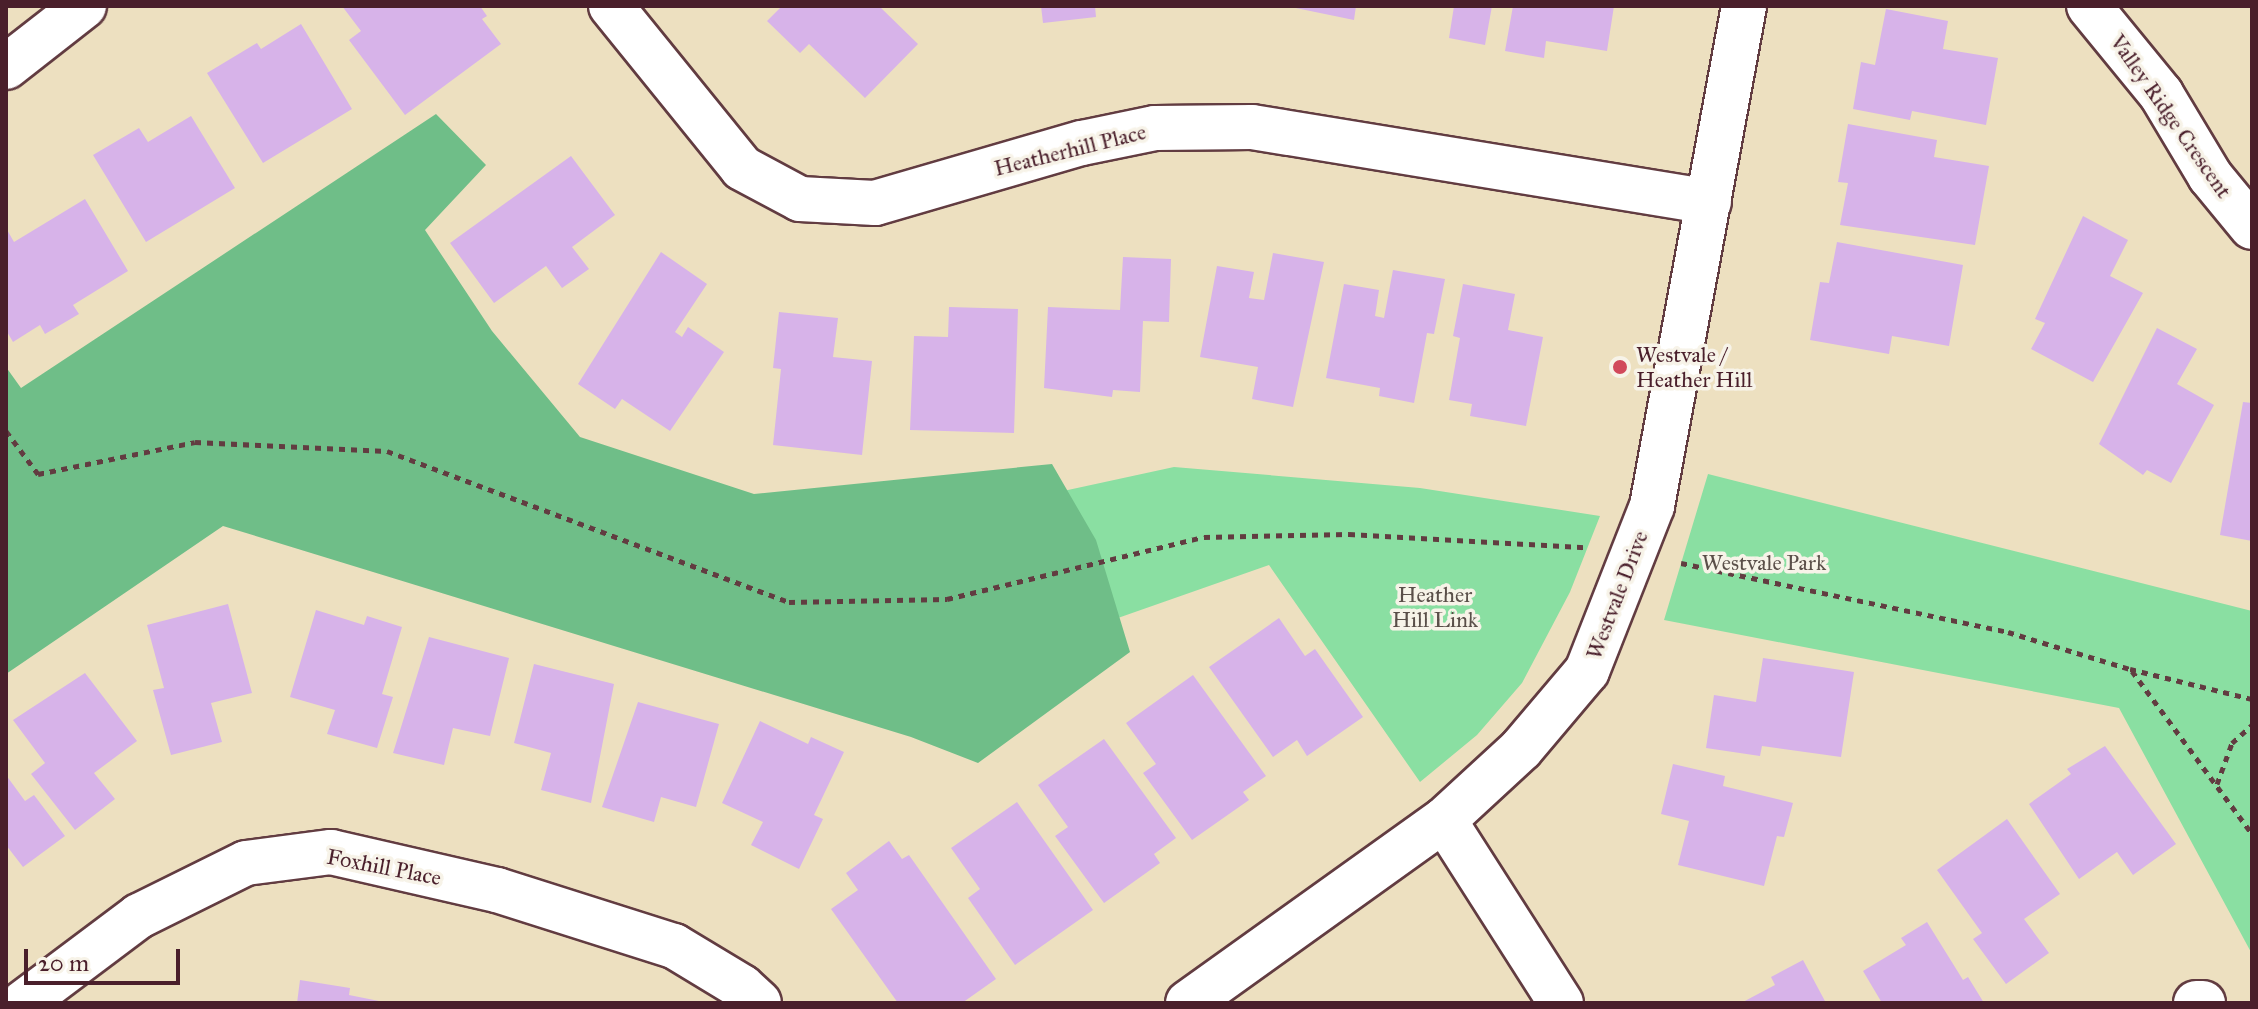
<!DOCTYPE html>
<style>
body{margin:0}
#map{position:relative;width:2258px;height:1009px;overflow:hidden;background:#ede0c0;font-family:"IM FELL Great Primer",serif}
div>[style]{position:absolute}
.green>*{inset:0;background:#8adfa2}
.forest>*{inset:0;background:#6fbe88}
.building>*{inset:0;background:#d7b3e9}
.path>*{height:5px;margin-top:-2.5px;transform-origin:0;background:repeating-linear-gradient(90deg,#623c41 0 6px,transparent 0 12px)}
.roads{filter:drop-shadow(2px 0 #623c41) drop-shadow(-2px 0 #623c41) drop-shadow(0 2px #623c41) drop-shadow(0 -2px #623c41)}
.minor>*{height:44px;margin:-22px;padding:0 22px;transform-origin:22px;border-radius:22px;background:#fff}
.tertiary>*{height:44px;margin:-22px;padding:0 22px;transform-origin:22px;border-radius:22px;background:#fff}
.dots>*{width:22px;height:22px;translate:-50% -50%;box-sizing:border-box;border:4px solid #f7f3e8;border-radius:50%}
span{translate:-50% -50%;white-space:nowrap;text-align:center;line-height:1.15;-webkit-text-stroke:7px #f7f3e8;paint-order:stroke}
.street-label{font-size:22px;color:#4a1f2b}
.poi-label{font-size:22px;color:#4a1f2b}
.left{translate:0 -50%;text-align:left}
.park-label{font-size:22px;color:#5a4f49}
.frame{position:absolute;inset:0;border:8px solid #4a1f2b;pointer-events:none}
.scale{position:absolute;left:24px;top:949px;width:156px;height:36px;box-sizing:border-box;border:4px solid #4a1f2b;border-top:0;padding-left:10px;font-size:24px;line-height:28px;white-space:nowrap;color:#4a1f2b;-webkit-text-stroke:6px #f7f3e8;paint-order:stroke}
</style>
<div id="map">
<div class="green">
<div style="clip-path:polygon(251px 325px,570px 451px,774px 504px,915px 523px,1174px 467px,1420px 488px,1600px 516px,1570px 592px,1522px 683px,1477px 735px,1420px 782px,1269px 565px,904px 693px,254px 494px,123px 496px,6px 535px,6px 373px,51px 441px)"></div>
<div style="clip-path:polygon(1708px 474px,2252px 611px,2252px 954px,2119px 708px,1664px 620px)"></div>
</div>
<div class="forest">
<div style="clip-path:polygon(436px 114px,486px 165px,425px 230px,492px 331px,580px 437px,754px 494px,1052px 464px,1096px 540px,1130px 652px,978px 763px,911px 737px,223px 526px,6px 674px,6px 367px,21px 388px)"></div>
</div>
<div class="building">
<div style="clip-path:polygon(342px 6px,480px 6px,487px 16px,482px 19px,501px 44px,405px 115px,349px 40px,361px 31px)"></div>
<div style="clip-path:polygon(782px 6px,879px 6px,918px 44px,865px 98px,809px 44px,800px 53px,767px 21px)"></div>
<div style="clip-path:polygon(1041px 6px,1095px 6px,1096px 17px,1043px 23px)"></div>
<div style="clip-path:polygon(1286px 6px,1356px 6px,1354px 20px)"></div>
<div style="clip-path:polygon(1454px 6px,1492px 6px,1485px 45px,1449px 38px)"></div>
<div style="clip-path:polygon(1513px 6px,1614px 6px,1607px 51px,1546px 41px,1544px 58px,1505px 51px)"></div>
<div style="clip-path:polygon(1886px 9px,1948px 21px,1943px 49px,1998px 58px,1986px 125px,1912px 111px,1910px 120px,1853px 109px,1861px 62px,1875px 65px)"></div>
<div style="clip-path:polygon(301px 24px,352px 109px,263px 163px,207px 73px,257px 43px,261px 49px)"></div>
<div style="clip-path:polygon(191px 116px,235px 188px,146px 242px,93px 155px,139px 128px,148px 142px)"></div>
<div style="clip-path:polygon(1848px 124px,1937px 140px,1934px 157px,1989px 166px,1975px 245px,1840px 225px,1848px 183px,1838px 182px)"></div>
<div style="clip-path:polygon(571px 156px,615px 215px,572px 247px,589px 269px,562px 288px,546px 266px,494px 303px,450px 243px)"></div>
<div style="clip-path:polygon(85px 199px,128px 271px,73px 305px,79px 314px,45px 334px,40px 325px,13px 342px,6px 330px,6px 228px,14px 242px)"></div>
<div style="clip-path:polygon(2083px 216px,2128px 240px,2110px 276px,2143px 293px,2093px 382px,2031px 349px,2045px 323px,2035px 319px)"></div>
<div style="clip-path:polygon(1837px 242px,1963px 265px,1949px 346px,1892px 336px,1889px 354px,1810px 340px,1820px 282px,1829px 283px)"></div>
<div style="clip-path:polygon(661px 252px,707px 284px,675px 332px,682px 337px,688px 327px,724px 352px,670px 431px,622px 399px,615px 409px,578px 384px)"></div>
<div style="clip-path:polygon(1273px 253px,1324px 262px,1293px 407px,1252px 399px,1258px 367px,1200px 357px,1217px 266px,1254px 272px,1249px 298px,1264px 300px)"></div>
<div style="clip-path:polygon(1123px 257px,1171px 259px,1169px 322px,1143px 321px,1140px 392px,1113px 390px,1112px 397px,1044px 388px,1048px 307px,1120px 310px)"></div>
<div style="clip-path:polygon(1393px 270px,1445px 279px,1434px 334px,1427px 333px,1414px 403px,1379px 396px,1380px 388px,1326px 378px,1344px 284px,1379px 290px,1375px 316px,1384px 318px)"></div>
<div style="clip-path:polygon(1463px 284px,1515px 294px,1508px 330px,1543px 337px,1526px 426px,1470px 416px,1472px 404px,1449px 400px,1460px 338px,1453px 336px)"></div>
<div style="clip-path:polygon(949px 307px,1018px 309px,1014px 433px,910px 430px,914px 336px,948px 337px)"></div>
<div style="clip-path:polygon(779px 312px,838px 318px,833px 357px,872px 361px,862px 455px,773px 445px,781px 369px,773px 368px)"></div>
<div style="clip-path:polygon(2157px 328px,2197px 349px,2177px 384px,2214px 405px,2171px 483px,2147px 470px,2143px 475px,2099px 444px)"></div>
<div style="clip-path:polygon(2243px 402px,2252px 403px,2252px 541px,2220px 535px)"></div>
<div style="clip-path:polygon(228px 604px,252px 693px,211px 703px,222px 742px,171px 755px,153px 690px,164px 688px,147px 625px)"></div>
<div style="clip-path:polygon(316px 610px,364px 625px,367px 616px,402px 627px,382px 694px,393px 697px,377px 748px,327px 734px,335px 710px,290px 697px)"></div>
<div style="clip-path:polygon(1279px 618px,1305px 656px,1315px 649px,1363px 717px,1307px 756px,1297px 740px,1273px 757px,1209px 667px)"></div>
<div style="clip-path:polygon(429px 637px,509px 658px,490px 736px,453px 728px,444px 765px,393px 753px)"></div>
<div style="clip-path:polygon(1763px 658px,1854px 672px,1841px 757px,1762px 746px,1760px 756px,1706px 748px,1714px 695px,1756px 702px)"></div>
<div style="clip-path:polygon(534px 664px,614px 684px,591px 803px,541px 790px,551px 753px,514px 743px)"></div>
<div style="clip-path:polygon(85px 673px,137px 741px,94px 773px,115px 799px,75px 830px,31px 774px,45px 763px,13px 720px)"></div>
<div style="clip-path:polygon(1193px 675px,1266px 776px,1243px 792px,1249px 800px,1192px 840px,1143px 773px,1156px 764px,1126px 723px)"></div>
<div style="clip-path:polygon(638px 702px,719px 724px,696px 807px,661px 797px,654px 822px,602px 807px)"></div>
<div style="clip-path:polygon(760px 721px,808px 744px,811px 737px,844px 752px,814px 815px,823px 819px,799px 869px,751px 845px,763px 822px,722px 803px)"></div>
<div style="clip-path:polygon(1104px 739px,1176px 838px,1154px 854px,1160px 863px,1104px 903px,1055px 836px,1068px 827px,1038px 785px)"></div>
<div style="clip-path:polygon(2105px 746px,2176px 844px,2133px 875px,2117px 852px,2079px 879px,2029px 804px,2071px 774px,2067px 769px)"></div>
<div style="clip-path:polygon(1673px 764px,1725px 776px,1723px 786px,1793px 803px,1784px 837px,1777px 836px,1764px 886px,1678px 865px,1689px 821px,1661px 814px)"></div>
<div style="clip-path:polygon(6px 775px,25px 801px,34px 795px,65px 836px,23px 867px,6px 845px)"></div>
<div style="clip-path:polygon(1017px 802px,1093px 910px,1015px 965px,968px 898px,980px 889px,951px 848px)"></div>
<div style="clip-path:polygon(2007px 819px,2060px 894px,2024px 919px,2049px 953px,2006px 984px,1973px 939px,1982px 933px,1937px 870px)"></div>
<div style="clip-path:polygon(889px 841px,902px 859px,909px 855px,996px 979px,962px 1003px,898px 1003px,831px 909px,858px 890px,846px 873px)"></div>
<div style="clip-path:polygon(1927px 922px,1963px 980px,1968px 977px,1984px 1003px,1882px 1003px,1863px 971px,1906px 945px,1901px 938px)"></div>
<div style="clip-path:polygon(1803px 960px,1826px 1003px,1741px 1003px,1775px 985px,1771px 977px)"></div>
<div style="clip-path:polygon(300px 980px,350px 988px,349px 995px,389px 1003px,297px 1003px)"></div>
</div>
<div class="path">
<div style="left:6px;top:431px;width:54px;rotate:53.3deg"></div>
<div style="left:38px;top:474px;width:160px;rotate:-11.5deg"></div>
<div style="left:195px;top:442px;width:192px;rotate:2.7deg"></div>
<div style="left:387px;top:451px;width:429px;rotate:20.6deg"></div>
<div style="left:789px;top:602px;width:158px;rotate:-1.1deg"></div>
<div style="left:947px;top:599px;width:264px;rotate:-13.6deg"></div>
<div style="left:1204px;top:537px;width:145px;rotate:-1.2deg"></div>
<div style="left:1349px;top:534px;width:236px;rotate:3.2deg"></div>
<div style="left:1681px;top:563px;width:334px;rotate:11.9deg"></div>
<div style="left:2008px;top:632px;width:127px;rotate:16.9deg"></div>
<div style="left:2130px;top:669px;width:126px;rotate:13.8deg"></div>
<div style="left:2132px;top:671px;width:202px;rotate:53.6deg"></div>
<div style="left:2217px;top:784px;width:44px;rotate:-69.9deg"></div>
<div style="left:2232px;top:743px;width:27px;rotate:-42deg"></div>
</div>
<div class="roads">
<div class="minor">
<div style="left:611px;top:6px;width:208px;rotate:51deg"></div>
<div style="left:742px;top:168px;width:66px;rotate:28.1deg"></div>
<div style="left:800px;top:199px;width:75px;rotate:3.1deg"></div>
<div style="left:875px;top:203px;width:216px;rotate:-16.2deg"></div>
<div style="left:1082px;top:143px;width:75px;rotate:-11.6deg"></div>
<div style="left:1155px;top:128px;width:97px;rotate:-0.6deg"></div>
<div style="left:1252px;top:127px;width:463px;rotate:9.3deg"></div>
<div style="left:2089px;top:6px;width:114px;rotate:50.7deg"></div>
<div style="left:2161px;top:94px;width:96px;rotate:59.1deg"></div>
<div style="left:2210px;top:176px;width:66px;rotate:50.5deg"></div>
<div style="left:6px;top:67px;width:99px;rotate:-38deg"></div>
<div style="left:1444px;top:820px;width:217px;rotate:57.4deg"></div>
<div style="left:23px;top:1003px;width:145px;rotate:-36.9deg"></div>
<div style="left:139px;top:916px;width:119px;rotate:-26.4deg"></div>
<div style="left:246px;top:863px;width:86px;rotate:-7.4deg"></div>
<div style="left:331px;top:852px;width:170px;rotate:12.9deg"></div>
<div style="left:497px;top:890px;width:186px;rotate:17.6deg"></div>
<div style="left:674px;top:946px;width:79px;rotate:31.1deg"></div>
<div style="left:742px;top:987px;width:23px;rotate:43deg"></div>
<div style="left:2196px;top:1003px;width:7px"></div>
</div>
<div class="tertiary">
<div style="left:1188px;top:1003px;width:315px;rotate:-35.6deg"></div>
<div style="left:1444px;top:820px;width:105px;rotate:-42.7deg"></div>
<div style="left:1521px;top:749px;width:102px;rotate:-49.8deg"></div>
<div style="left:1587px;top:671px;width:177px;rotate:-68.5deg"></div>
<div style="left:1652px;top:506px;width:508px;rotate:-79.57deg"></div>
</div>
</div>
<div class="dots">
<div style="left:1620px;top:367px;background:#d1495b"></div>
</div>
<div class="street-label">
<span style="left:2171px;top:116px;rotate:55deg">Valley Ridge Crescent</span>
<span style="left:1070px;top:150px;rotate:-14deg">Heatherhill Place</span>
<span style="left:1617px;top:595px;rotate:-69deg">Westvale Drive</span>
<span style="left:384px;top:867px;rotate:11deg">Foxhill Place</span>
</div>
<div class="poi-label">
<span class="left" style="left:1636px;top:367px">Westvale /<br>Heather Hill</span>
</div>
<div class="park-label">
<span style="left:1764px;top:563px">Westvale Park</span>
<span style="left:1435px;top:607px">Heather<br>Hill Link</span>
</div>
<div class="frame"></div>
<div class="scale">20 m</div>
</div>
